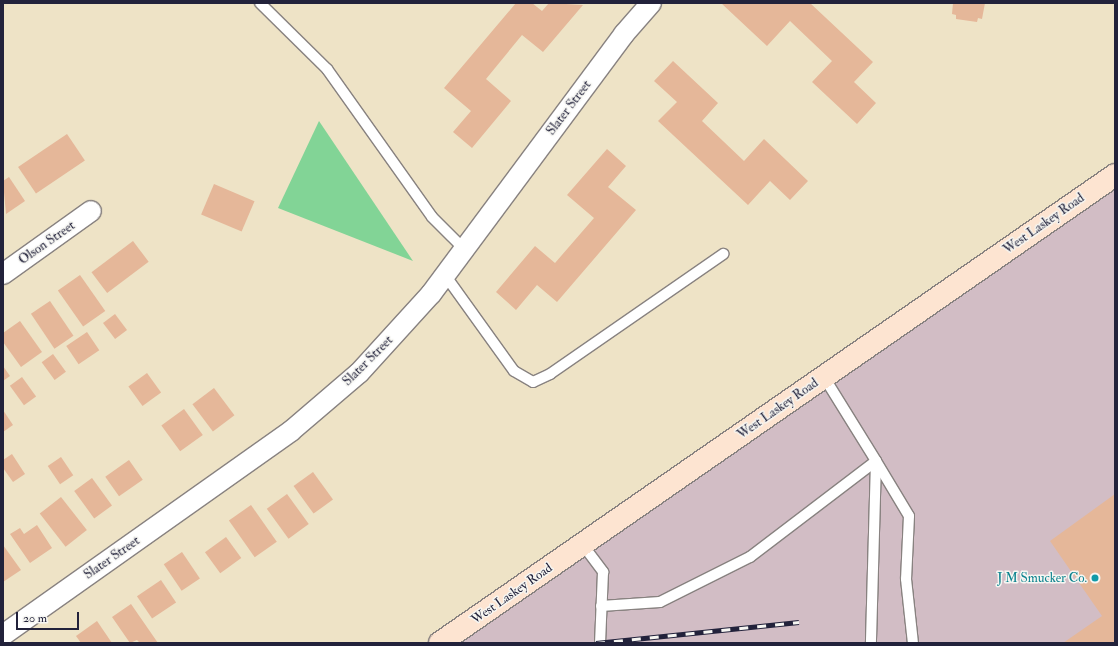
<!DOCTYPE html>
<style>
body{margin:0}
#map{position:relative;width:1118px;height:646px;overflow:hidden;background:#eee3c6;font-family:"IM FELL Double Pica",serif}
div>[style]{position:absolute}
.industrial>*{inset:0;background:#d2bdc5}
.green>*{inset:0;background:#82d496}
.building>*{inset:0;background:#e5b799;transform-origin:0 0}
.roads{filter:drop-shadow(1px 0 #888280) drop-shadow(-1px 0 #888280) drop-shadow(0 1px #888280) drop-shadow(0 -1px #888280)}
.service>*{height:10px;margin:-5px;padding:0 5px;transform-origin:5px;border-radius:5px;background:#fff}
.minor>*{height:20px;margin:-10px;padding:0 10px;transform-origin:10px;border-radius:10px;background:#fff}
.secondary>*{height:22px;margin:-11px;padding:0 11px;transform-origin:11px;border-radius:11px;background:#fde4d1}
.rail>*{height:4.5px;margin-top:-2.25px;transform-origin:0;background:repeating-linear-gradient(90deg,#f6f6f2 0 9px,#22223b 0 18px);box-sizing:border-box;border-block:1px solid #22223b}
.dots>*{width:11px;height:11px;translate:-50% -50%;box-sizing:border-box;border:2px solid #f6f6f2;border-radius:50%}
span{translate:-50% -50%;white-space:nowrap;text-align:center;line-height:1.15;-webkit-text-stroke:3px #f6f6f2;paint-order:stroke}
.street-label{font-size:13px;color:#22223b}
.culture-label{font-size:13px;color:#0d838f}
.right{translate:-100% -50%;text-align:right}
.frame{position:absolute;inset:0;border:4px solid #22223b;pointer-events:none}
.scale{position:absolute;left:16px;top:612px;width:63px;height:18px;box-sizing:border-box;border:2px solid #22223b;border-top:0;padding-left:5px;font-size:12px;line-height:14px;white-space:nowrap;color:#22223b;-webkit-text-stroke:3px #f6f6f2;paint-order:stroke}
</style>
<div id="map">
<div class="industrial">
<div style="clip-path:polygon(1115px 174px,1115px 643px,440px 643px)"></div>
</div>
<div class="green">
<div style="clip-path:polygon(319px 121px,413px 261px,278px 208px)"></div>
</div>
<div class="building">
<div style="clip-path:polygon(516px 3px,532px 3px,542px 11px,549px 3px,583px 5px,543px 52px,522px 35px,486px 79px,511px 101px,472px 148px,453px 132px,471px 111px,444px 88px)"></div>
<div style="clip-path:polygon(721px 3px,810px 3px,873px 62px,854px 82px,876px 103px,857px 124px,812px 82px,832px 61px,790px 21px,767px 46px)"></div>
<div style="clip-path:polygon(953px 3px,985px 3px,982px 19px,978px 18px,977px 22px,956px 19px,956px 15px,952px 14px)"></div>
<div style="clip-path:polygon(673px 61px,718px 103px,702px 121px,744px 161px,764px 139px,808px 181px,790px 200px,770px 181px,748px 205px,658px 121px,677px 102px,654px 81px)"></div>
<div style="left:67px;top:134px;width:32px;height:59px;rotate:56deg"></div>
<div style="clip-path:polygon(607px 149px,626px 166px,608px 187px,636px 210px,557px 302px,537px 285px,516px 310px,496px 292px,535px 246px,555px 263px,594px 218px,567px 195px)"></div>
<div style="clip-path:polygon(9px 177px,25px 201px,6px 214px,3px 181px)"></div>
<div style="left:214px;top:184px;width:44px;height:33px;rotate:23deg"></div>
<div style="left:133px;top:241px;width:26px;height:52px;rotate:53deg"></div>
<div style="left:80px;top:275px;width:44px;height:27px;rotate:55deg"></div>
<div style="left:50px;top:301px;width:42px;height:23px;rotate:56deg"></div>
<div style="left:115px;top:314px;width:20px;height:15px;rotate:53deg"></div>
<div style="clip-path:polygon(20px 321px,42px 352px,21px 367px,3px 342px,3px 333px)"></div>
<div style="left:87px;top:332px;width:22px;height:25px;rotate:56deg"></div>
<div style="left:53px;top:354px;width:22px;height:14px;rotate:54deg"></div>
<div style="clip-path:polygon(3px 366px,10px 376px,3px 381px)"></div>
<div style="left:147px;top:373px;width:24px;height:23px;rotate:54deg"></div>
<div style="left:22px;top:377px;width:24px;height:15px;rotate:54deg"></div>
<div style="left:214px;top:388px;width:34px;height:27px;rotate:53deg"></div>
<div style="left:184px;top:409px;width:32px;height:28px;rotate:54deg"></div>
<div style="clip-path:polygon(3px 410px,13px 425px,3px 432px)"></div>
<div style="clip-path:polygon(12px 454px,25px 474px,13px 482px,3px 468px,3px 460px)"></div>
<div style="left:61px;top:457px;width:22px;height:16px;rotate:56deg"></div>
<div style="left:129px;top:460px;width:24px;height:29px;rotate:55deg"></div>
<div style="left:313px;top:472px;width:34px;height:24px;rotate:54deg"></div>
<div style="left:92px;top:478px;width:34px;height:22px;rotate:54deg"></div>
<div style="left:287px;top:494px;width:37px;height:25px;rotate:54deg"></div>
<div style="clip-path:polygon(1115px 494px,1115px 643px,1063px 643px,1102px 616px,1050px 541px)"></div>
<div style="left:61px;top:497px;width:42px;height:27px;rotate:52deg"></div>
<div style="left:251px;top:505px;width:45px;height:27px;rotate:55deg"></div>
<div style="clip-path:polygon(37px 525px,52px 548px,30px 563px,10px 534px,20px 528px,24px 534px)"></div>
<div style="left:226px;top:537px;width:26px;height:26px;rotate:54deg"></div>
<div style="clip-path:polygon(3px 545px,21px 570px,3px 582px)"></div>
<div style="left:182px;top:552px;width:32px;height:22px;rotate:56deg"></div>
<div style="left:161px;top:580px;width:27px;height:29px;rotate:56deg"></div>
<div style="clip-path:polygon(131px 604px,158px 643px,140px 643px,137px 640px,130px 643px,112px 617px)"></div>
<div style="clip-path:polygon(97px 621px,112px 643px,81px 643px,76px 636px)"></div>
</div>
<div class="roads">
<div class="service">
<div style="left:260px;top:3px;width:94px;rotate:44.6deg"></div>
<div style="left:327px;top:69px;width:181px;rotate:54.6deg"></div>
<div style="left:432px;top:217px;width:45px;rotate:45deg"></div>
<div style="left:445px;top:275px;width:118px;rotate:54.3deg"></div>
<div style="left:514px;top:371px;width:22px;rotate:30deg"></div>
<div style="left:533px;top:382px;width:19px;rotate:-25deg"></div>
<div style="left:550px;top:374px;width:211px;rotate:-34.7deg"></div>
<div style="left:824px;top:377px;width:99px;rotate:58.2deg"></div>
<div style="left:876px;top:461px;width:182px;rotate:91.6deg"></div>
<div style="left:583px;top:545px;width:34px;rotate:53deg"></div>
<div style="left:603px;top:572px;width:71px;rotate:92.4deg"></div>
<div style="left:601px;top:606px;width:59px;rotate:-3.9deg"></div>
<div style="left:660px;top:602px;width:101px;rotate:-26.6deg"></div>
<div style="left:750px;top:557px;width:158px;rotate:-37.3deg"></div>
<div style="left:876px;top:461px;width:64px;rotate:59deg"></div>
<div style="left:909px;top:516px;width:63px;rotate:92.7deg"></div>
<div style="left:906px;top:579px;width:64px;rotate:83.8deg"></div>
</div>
<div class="minor">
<div style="left:3px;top:274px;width:108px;rotate:-35.6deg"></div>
<div style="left:3px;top:635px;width:353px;rotate:-35.3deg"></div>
<div style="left:291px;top:431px;width:89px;rotate:-40.5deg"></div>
<div style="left:359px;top:373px;width:107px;rotate:-47.7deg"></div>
<div style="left:431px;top:294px;width:324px;rotate:-53.4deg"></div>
<div style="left:624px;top:34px;width:41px;rotate:-48.9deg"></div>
</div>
<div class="secondary">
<div style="left:440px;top:643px;width:821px;rotate:-34.73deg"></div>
</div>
</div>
<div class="rail">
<div style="left:596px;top:643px;width:204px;rotate:-5.9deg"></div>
</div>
<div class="dots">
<div style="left:1095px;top:578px;background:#0f9aa8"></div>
</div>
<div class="street-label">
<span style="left:569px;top:108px;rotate:-53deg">Slater Street</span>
<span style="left:1044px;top:224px;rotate:-35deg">West Laskey Road</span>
<span style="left:47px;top:243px;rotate:-35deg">Olson Street</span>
<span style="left:368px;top:361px;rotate:-45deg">Slater Street</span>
<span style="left:778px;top:409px;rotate:-35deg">West Laskey Road</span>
<span style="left:112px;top:558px;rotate:-35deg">Slater Street</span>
<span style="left:512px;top:594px;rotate:-35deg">West Laskey Road</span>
</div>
<div class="culture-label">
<span class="right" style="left:1087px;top:578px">J M Smucker Co.</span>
</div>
<div class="frame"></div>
<div class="scale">20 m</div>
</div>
